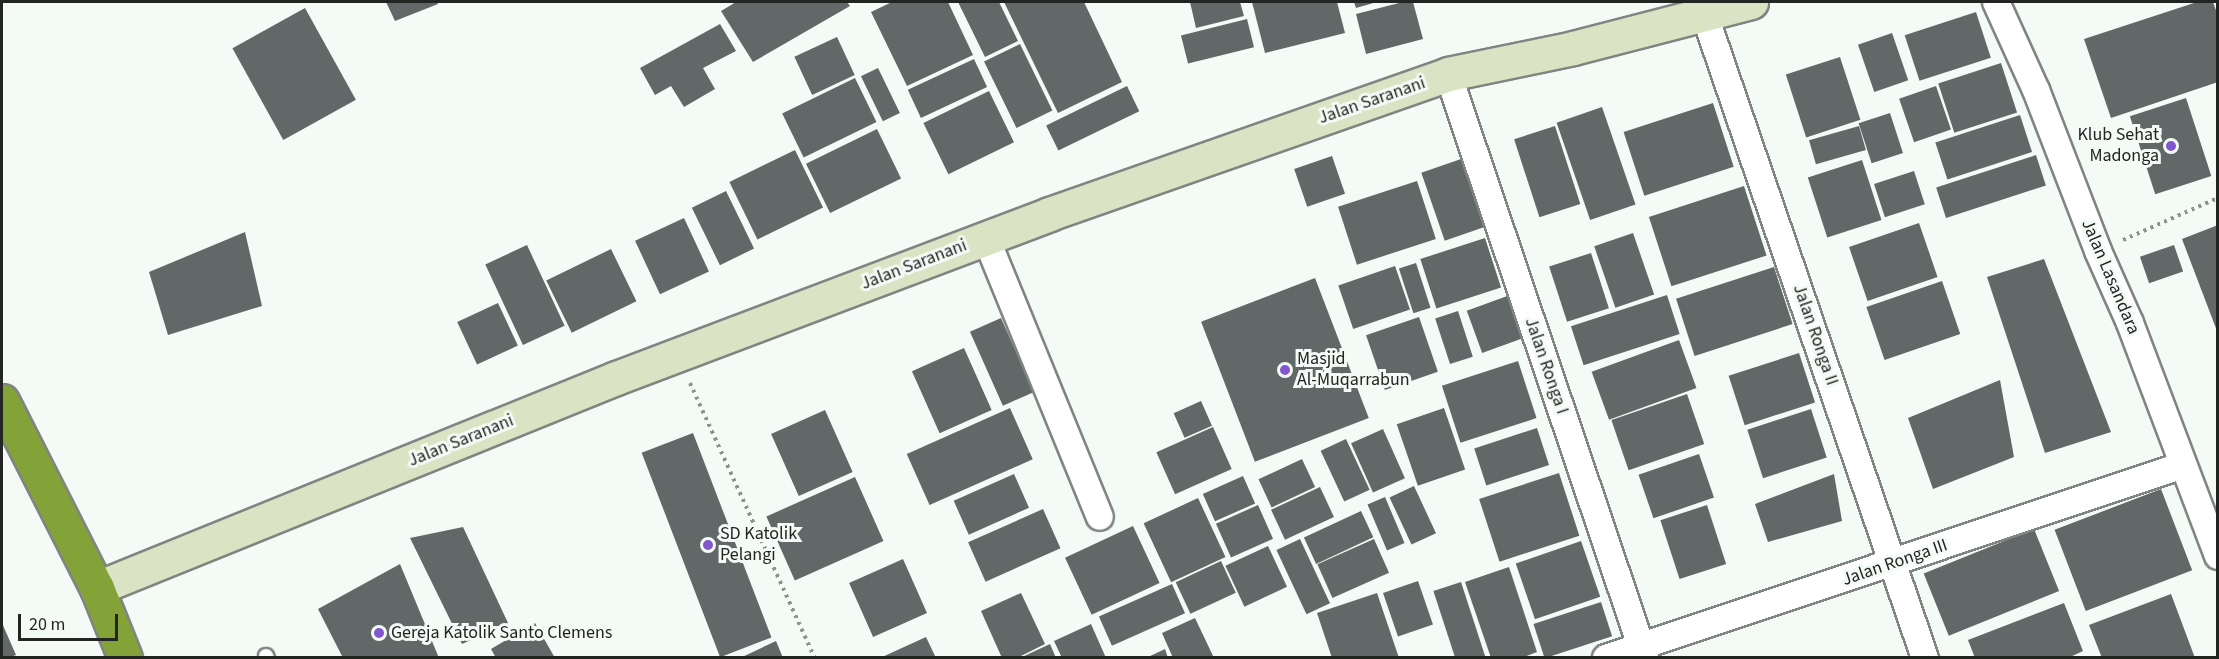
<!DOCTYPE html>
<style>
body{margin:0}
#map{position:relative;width:2219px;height:659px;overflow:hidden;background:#f4faf6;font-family:"Source Sans 3",sans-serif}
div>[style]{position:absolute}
.building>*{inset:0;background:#626867;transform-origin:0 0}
.path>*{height:4px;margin-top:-2px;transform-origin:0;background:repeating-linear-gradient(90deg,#8e928f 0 3px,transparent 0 7.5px)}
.roads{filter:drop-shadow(2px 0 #808582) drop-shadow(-2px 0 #808582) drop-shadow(0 2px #808582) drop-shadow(0 -2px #808582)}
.lane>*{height:14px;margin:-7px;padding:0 7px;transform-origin:7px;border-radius:7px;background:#fff}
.street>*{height:26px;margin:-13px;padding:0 13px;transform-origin:13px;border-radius:13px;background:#fff}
.secondary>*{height:33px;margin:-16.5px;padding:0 16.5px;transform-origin:16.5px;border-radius:16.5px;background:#dae3c3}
.highway>*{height:33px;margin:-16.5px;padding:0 16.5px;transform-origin:16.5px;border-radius:16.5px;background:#83a338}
.dots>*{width:16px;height:16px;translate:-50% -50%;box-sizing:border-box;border:3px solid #f4faf6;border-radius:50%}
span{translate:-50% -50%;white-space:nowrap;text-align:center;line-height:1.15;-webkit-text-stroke:6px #f4faf6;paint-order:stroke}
.street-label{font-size:18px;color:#232523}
.poi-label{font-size:18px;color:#232523}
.right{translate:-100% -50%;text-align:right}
.left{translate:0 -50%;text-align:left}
.frame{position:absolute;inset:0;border:3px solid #232523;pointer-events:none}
.scale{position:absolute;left:18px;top:614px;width:100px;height:27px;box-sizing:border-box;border:3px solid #232523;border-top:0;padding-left:8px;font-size:18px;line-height:21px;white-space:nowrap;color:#232523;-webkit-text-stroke:4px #f4faf6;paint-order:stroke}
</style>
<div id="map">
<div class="building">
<div style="clip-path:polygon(386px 2px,437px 2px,438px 4px,395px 21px)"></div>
<div style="clip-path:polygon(736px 2px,847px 2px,850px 6px,753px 62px,721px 11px)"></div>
<div style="clip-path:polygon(892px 2px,948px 2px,973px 55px,907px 86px,871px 12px)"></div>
<div style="clip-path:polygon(958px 2px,999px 2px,1018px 41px,985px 57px)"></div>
<div style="clip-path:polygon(1004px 2px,1084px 2px,1122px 82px,1058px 113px)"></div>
<div style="clip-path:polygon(1190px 2px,1240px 2px,1244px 16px,1196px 28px)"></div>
<div style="clip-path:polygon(1252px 2px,1337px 2px,1345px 33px,1265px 53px)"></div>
<div style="clip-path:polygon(1354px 2px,1377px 2px,1356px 8px)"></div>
<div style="clip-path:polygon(1403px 2px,1413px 2px,1423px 39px,1366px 54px,1356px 14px)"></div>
<div style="clip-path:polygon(2197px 2px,2213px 2px,2218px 16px,2218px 82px,2111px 118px,2084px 39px)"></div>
<div style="left:305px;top:8px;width:105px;height:83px;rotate:61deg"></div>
<div style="left:1976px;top:12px;width:48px;height:75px;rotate:72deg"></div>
<div style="left:1247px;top:19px;width:29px;height:68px;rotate:76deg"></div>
<div style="clip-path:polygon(720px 24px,736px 51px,703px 68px,715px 89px,684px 107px,671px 86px,655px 95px,640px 68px)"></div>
<div style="left:1892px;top:33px;width:50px;height:36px;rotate:71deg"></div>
<div style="left:837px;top:37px;width:42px;height:47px;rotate:65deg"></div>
<div style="left:1020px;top:44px;width:74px;height:40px;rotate:64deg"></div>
<div style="left:1840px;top:57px;width:66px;height:57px;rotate:72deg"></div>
<div style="left:974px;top:59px;width:31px;height:73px;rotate:65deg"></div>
<div style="left:2001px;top:63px;width:52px;height:66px;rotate:72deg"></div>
<div style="left:878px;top:68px;width:50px;height:19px;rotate:64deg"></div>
<div style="left:855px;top:78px;width:49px;height:81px;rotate:64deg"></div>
<div style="left:1127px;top:86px;width:28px;height:90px;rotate:64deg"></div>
<div style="left:1936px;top:86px;width:46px;height:39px;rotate:71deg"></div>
<div style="left:989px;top:91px;width:57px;height:73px;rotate:64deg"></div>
<div style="left:2186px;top:98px;width:82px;height:59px;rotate:72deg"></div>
<div style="left:1713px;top:103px;width:67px;height:94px;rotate:72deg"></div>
<div style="left:1602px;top:107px;width:103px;height:48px;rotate:71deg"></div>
<div style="left:1890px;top:113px;width:42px;height:33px;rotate:72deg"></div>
<div style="left:2020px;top:115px;width:39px;height:89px;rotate:72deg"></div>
<div style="left:1555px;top:126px;width:82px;height:43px;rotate:72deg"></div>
<div style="left:1859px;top:126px;width:25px;height:52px;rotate:74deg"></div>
<div style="left:877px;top:129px;width:55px;height:79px;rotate:64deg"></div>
<div style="left:795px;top:150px;width:64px;height:73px;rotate:64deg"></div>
<div style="left:2036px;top:155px;width:32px;height:105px;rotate:72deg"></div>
<div style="left:1332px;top:156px;width:40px;height:40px;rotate:71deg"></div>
<div style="left:1461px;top:159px;width:72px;height:42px;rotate:71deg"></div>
<div style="left:1862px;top:160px;width:63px;height:57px;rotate:72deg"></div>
<div style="left:1914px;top:171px;width:35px;height:42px;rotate:72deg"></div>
<div style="left:1417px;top:181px;width:61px;height:83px;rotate:72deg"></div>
<div style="left:1744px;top:186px;width:73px;height:100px;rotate:72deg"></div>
<div style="left:726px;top:191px;width:64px;height:38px;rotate:64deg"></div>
<div style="left:684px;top:218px;width:59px;height:54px;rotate:65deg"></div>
<div style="left:1919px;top:223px;width:57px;height:74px;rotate:71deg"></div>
<div style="clip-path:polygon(2218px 225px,2218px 331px,2217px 331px,2182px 239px)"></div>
<div style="clip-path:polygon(245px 232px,262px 306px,168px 335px,149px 272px)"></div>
<div style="left:1633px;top:233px;width:65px;height:41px;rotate:71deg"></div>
<div style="left:1485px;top:238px;width:52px;height:68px;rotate:72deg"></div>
<div style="left:527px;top:245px;width:89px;height:46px;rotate:65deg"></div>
<div style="left:2174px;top:245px;width:28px;height:36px;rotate:71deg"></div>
<div style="left:611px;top:249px;width:58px;height:72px;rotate:64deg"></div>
<div style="left:1591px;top:253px;width:58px;height:44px;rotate:72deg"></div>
<div style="clip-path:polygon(2044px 259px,2111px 432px,2045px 453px,1987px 277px)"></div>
<div style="left:1416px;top:263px;width:47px;height:18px;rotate:72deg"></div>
<div style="left:1395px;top:266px;width:46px;height:60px;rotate:71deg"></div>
<div style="left:1774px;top:267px;width:60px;height:103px;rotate:72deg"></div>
<div style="left:1315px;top:278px;width:150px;height:122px;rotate:69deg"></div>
<div style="left:1942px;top:281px;width:56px;height:80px;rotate:71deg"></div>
<div style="left:1510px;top:295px;width:45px;height:46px;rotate:70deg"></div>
<div style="left:1667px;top:295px;width:41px;height:101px;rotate:72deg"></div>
<div style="left:498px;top:303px;width:47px;height:45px;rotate:65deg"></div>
<div style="left:1458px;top:311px;width:48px;height:24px;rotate:72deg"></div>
<div style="left:1419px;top:317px;width:58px;height:56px;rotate:71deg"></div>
<div style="left:1001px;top:318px;width:81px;height:34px;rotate:66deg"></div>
<div style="left:1679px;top:340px;width:51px;height:93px;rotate:70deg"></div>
<div style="left:964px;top:348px;width:68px;height:57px;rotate:66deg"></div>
<div style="left:1799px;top:353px;width:52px;height:74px;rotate:72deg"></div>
<div style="left:1518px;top:361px;width:60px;height:80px;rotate:72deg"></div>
<div style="clip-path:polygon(2000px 380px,2014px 457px,1933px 489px,1908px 418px)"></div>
<div style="left:1687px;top:394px;width:53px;height:80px;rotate:71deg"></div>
<div style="left:1201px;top:401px;width:27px;height:30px;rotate:66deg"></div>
<div style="left:1010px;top:408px;width:56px;height:113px;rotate:66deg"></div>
<div style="left:1444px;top:408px;width:65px;height:50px;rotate:71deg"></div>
<div style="left:1811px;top:409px;width:51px;height:67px;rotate:72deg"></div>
<div style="left:825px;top:410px;width:68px;height:59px;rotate:66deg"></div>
<div style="left:1213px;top:427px;width:46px;height:62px;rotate:66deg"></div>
<div style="left:1537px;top:428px;width:39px;height:66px;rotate:72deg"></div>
<div style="left:1383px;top:429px;width:54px;height:35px;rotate:66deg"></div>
<div style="left:693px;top:433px;width:219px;height:55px;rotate:69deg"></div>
<div style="left:1346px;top:439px;width:56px;height:28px;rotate:65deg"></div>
<div style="left:1699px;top:454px;width:46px;height:64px;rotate:71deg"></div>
<div style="left:1302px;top:459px;width:31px;height:48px;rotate:65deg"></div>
<div style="left:1559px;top:473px;width:66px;height:84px;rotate:72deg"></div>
<div style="left:1014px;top:474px;width:37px;height:66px;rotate:66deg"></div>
<div style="clip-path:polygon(1834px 474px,1842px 521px,1768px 542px,1755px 504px)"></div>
<div style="left:1243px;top:476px;width:30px;height:44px;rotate:66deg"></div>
<div style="left:855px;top:477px;width:70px;height:97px;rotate:66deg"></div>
<div style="left:1414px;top:486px;width:52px;height:27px;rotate:65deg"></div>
<div style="left:1320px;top:487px;width:33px;height:54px;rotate:65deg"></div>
<div style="left:2161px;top:489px;width:87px;height:114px;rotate:69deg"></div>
<div style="left:1385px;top:497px;width:50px;height:19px;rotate:67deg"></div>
<div style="left:1198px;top:498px;width:65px;height:60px;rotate:65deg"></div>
<div style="left:1258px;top:505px;width:37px;height:46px;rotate:66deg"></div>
<div style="left:1707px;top:505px;width:62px;height:49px;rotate:72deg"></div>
<div style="left:1043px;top:509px;width:43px;height:82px;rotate:66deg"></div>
<div style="left:1361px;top:511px;width:29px;height:63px;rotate:65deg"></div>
<div style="left:1133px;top:526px;width:63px;height:75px;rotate:65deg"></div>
<div style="clip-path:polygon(463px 527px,508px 623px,462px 644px,410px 538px)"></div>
<div style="left:2034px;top:529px;width:67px;height:119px;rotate:68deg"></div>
<div style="left:1300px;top:539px;width:71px;height:26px;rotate:65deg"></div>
<div style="left:1374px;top:539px;width:37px;height:62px;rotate:66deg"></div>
<div style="left:1581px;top:541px;width:59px;height:69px;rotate:71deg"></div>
<div style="left:1268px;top:546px;width:45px;height:47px;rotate:65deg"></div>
<div style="left:903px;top:559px;width:59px;height:59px;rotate:66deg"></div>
<div style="left:1221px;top:561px;width:35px;height:50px;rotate:65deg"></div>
<div style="clip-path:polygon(400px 564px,439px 658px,343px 658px,318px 609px)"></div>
<div style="clip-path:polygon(1509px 567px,1537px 652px,1521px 658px,1491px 658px,1465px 582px)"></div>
<div style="left:1418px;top:581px;width:46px;height:37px;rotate:71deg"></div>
<div style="left:1461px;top:582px;width:80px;height:29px;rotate:72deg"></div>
<div style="left:1172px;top:584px;width:32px;height:80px;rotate:66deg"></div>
<div style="clip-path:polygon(1021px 593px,1045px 644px,1017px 658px,1002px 658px,981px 611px)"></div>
<div style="clip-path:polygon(1377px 593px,1399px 658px,1332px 658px,1317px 613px)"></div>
<div style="clip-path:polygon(2171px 594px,2195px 658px,2102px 658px,2089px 625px)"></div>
<div style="left:1601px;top:602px;width:36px;height:71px;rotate:72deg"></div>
<div style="clip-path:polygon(2064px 603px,2083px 651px,2068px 658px,1975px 658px,1968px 640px)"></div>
<div style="clip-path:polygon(1195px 618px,1214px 658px,1173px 658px,1162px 633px)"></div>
<div style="clip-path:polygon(2px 623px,16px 655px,8px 658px,2px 658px)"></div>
<div style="clip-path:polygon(535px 623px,555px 658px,496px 658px,491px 649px)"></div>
<div style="clip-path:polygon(1091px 624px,1106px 658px,1062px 658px,1054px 641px)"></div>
<div style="clip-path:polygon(926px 637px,936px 658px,880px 658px)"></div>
<div style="clip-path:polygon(776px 641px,783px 658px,740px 658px)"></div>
<div style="clip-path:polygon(1050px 644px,1056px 658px,1020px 658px)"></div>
<div style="clip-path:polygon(1165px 649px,1168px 658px,1146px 658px)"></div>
</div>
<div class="path">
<div style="left:2123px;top:240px;width:104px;rotate:-23.9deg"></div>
<div style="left:690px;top:383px;width:302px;rotate:65.6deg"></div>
</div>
<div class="roads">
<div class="lane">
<div style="left:266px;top:656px;width:2px;rotate:63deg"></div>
</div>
<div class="street">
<div style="left:1996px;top:2px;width:97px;rotate:65.6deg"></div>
<div style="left:2036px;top:90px;width:173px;rotate:68.9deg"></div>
<div style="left:2098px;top:251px;width:79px;rotate:66deg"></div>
<div style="left:2130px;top:323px;width:249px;rotate:69.3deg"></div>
<div style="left:1704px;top:13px;width:682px;rotate:71.09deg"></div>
<div style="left:1448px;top:74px;width:616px;rotate:71.36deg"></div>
<div style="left:986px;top:238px;width:301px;rotate:67.8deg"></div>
<div style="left:1606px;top:658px;width:608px;rotate:-18.49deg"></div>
</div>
<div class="secondary">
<div style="left:97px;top:588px;width:560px;rotate:-22.03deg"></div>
<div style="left:616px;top:378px;width:463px;rotate:-20.7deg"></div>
<div style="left:1049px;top:214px;width:423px;rotate:-19.3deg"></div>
<div style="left:1448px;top:74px;width:128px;rotate:-11.7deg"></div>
<div style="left:1573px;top:48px;width:184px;rotate:-14.5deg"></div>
</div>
<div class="highway">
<div style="left:2px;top:401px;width:210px;rotate:63.1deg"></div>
<div style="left:97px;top:588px;width:75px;rotate:68.2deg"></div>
</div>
</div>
<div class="dots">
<div style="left:2171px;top:146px;background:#8256cf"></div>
<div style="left:1285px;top:370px;background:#8256cf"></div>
<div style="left:708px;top:545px;background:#8256cf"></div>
<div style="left:379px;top:633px;background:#8256cf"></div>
</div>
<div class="street-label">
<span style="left:1372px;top:101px;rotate:-19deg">Jalan Saranani</span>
<span style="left:914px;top:265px;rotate:-21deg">Jalan Saranani</span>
<span style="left:2110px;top:277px;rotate:67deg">Jalan Lasandara</span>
<span style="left:1815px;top:335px;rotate:71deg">Jalan Ronga II</span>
<span style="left:1546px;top:366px;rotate:71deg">Jalan Ronga I</span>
<span style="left:461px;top:441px;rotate:-22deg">Jalan Saranani</span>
<span style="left:1895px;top:563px;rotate:-19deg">Jalan Ronga III</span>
</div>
<div class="poi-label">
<span class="right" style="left:2159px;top:146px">Klub Sehat<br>Madonga</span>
<span class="left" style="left:1297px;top:370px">Masjid<br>Al-Muqarrabun</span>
<span class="left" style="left:720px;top:545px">SD Katolik<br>Pelangi</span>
<span class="left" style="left:391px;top:633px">Gereja Katolik Santo Clemens</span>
</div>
<div class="frame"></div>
<div class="scale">20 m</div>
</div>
